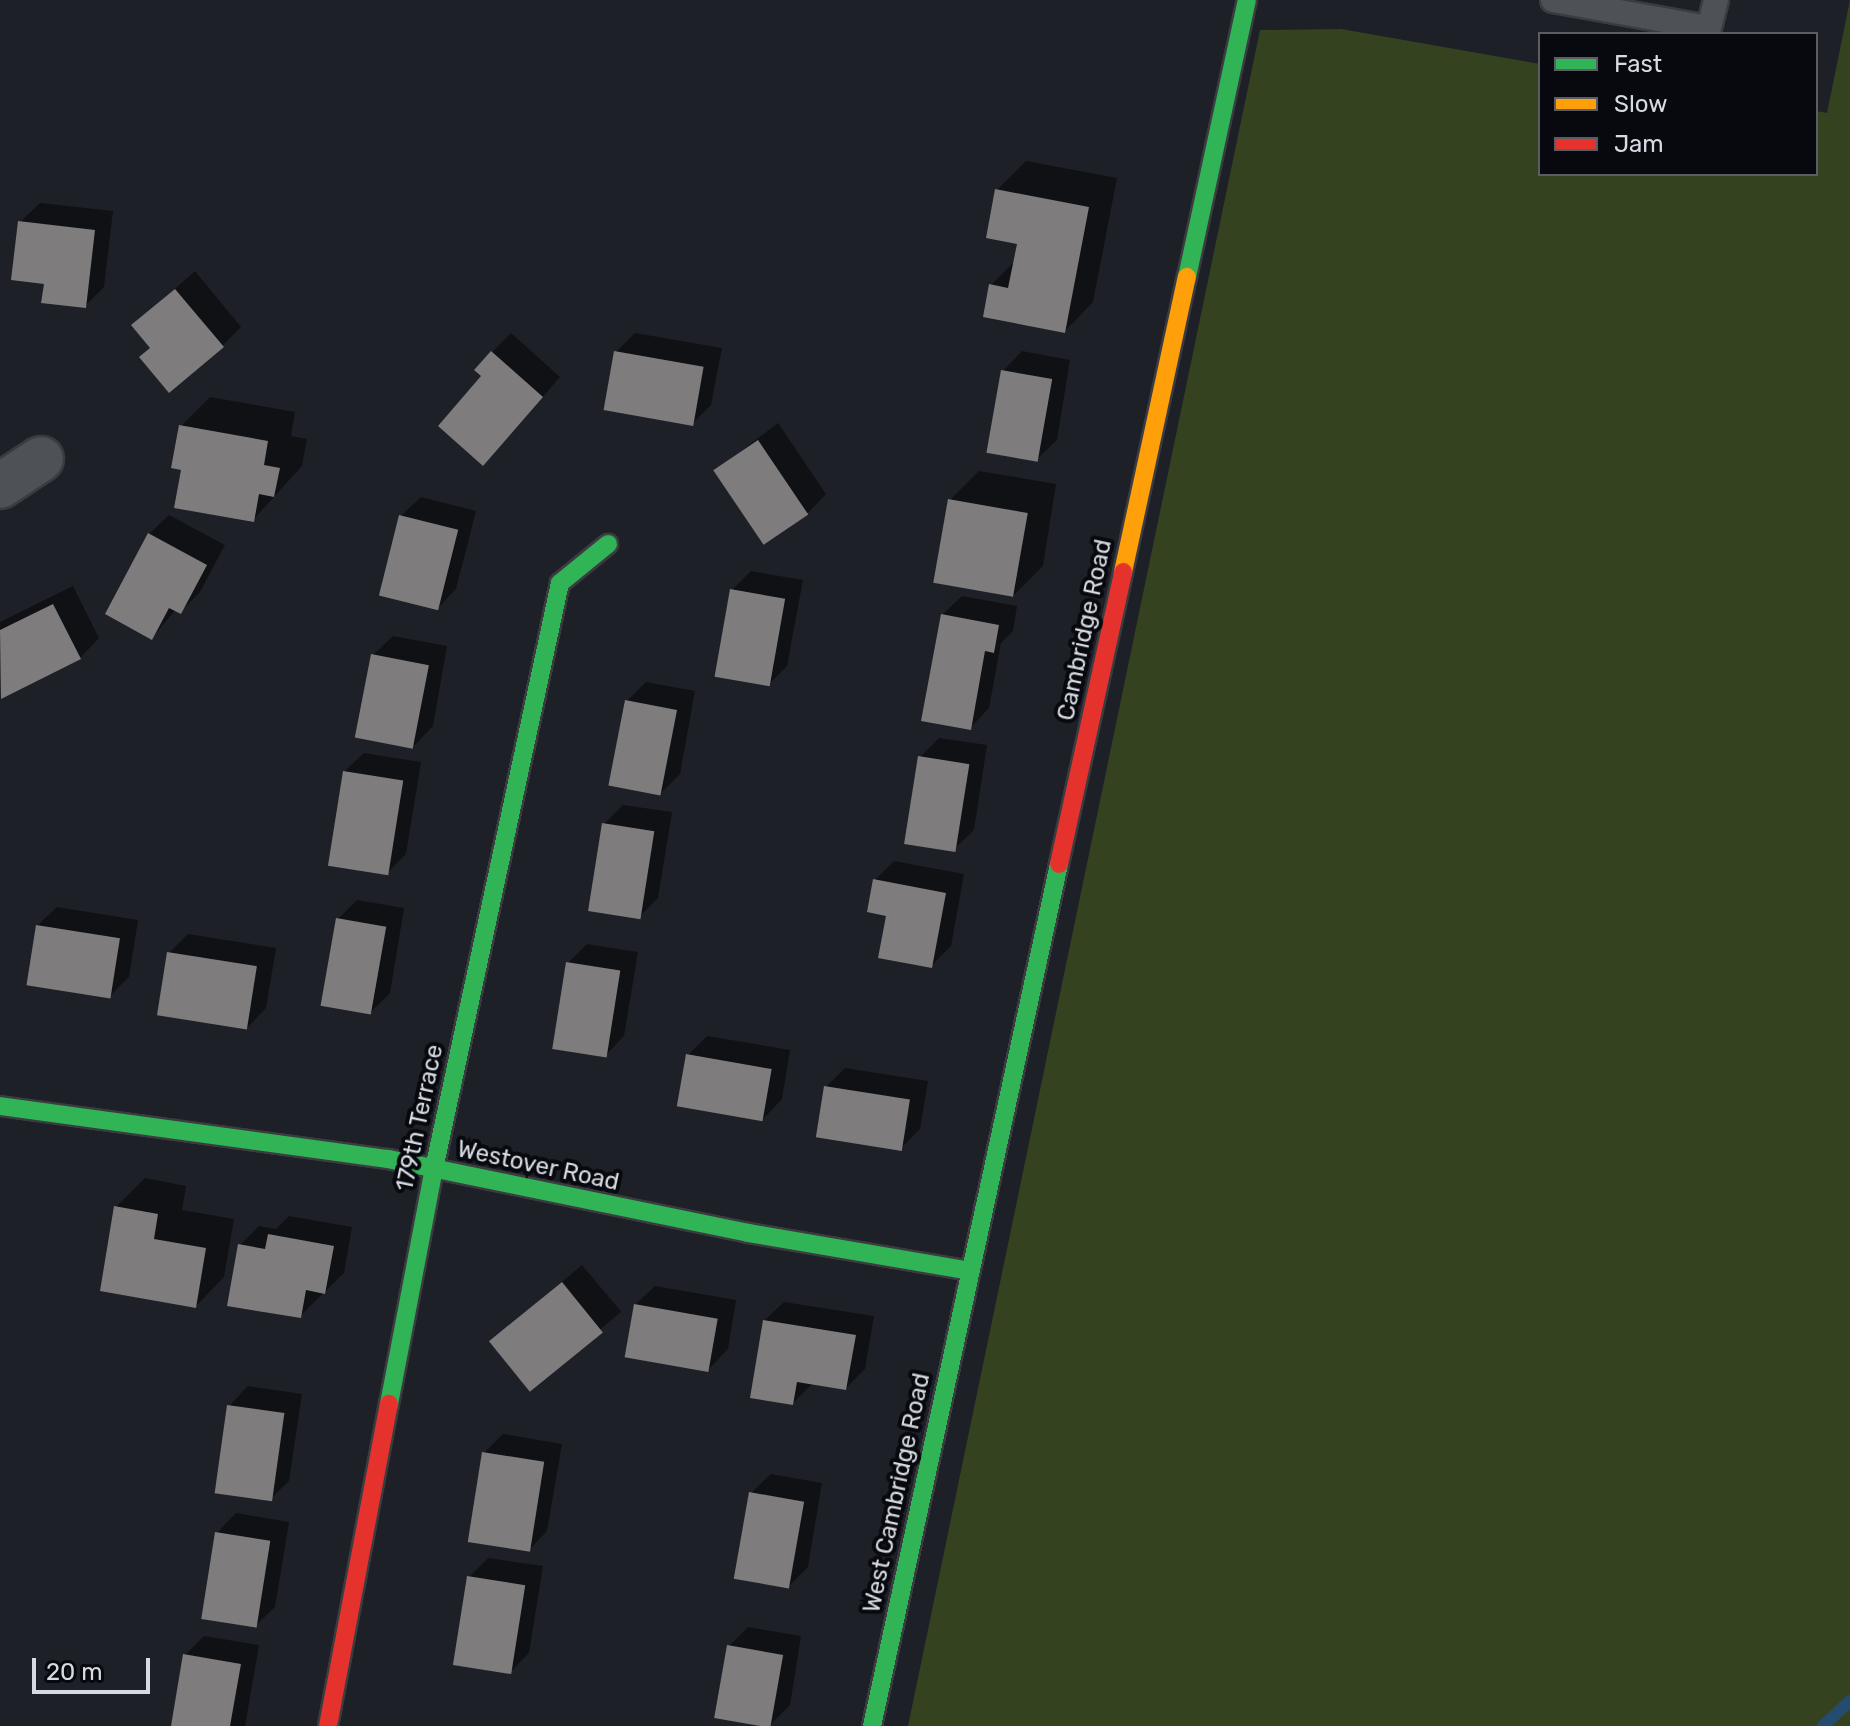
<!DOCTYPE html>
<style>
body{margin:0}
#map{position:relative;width:1850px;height:1726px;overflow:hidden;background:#1e2027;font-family:Rubik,sans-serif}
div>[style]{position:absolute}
.green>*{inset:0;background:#354220}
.shadow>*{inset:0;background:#0007;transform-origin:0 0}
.stream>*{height:12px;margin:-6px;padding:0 6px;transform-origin:6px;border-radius:6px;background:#254b6f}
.building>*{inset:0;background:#7e7c7d;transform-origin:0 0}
.roads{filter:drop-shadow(2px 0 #3a3c41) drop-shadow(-2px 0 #3a3c41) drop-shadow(0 2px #3a3c41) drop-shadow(0 -2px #3a3c41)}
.lane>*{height:24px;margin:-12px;padding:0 12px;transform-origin:12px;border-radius:12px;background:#4e5156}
.street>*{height:44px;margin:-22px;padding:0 22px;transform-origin:22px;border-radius:22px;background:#4e5156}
.fast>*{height:18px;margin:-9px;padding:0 9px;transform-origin:9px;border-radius:9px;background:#30b455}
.slow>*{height:18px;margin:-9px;padding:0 9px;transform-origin:9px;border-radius:9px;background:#ff9f0a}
.jam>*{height:18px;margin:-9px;padding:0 9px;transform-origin:9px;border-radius:9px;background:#e5322d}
span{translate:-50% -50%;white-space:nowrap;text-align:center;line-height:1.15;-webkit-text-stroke:8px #07090e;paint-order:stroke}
.street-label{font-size:24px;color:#d6dae3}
.legend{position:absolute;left:1538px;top:32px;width:280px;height:144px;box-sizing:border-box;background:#07090e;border:2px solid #5a5d63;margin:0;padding:10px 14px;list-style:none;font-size:24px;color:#d6dae3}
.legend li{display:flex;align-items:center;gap:16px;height:40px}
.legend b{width:40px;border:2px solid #5a5d63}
.scale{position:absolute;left:32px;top:1658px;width:118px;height:36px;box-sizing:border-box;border:4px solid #d6dae3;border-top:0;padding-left:10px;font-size:24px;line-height:28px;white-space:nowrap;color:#d6dae3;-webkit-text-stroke:6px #07090e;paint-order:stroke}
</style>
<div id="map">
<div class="green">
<div style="clip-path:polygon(1850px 0,1850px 1726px,908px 1726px,1260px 30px,1341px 29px,1540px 64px,1540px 174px,1816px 174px,1816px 111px,1827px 113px)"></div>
</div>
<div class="shadow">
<div style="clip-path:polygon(1026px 161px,1117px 178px,1093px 302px,1065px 331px,991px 285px,1016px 260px,1019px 242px,997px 190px)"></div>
<div style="clip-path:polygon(40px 203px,113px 211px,104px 287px,85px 306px,46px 282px,20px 222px)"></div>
<div style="clip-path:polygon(195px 271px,241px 327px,222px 346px,152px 347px,134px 325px)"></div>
<div style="clip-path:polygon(511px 333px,560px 377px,502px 444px,484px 376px,492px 352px)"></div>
<div style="clip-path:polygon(635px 333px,722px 348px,711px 405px,692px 424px,616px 352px)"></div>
<div style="clip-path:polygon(1022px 351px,1070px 360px,1057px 440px,1037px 459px,1003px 371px)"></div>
<div style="clip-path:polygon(210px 397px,295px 412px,291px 436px,307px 439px,302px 466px,253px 520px,183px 468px,181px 426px)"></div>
<div style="clip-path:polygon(778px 423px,826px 494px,807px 514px,716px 470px)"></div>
<div style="clip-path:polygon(979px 471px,1056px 484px,1043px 566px,1014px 595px,950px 500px)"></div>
<div style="clip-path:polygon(421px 497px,476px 511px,456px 589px,437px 609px,401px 516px)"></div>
<div style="clip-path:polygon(169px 515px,225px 545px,200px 592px,181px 611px,176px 609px,152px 638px,149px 534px)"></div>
<div style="clip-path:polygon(751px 571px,803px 580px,787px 666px,768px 685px,732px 590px)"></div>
<div style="clip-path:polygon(73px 586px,99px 638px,80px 658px,2px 697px,0 622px)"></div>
<div style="clip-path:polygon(962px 596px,1017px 606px,1013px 631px,1001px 643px,989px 708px,970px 728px,942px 615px)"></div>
<div style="clip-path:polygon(393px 636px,447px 646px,433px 726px,414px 746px,373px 655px)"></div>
<div style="clip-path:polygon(646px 682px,695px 691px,680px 774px,661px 793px,627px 701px)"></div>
<div style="clip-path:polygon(939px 738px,987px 745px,974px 830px,954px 849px,920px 757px)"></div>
<div style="clip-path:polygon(364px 753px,421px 762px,406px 854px,387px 873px,344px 772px)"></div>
<div style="clip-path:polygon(623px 805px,672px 812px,658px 898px,639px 917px,604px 824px)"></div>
<div style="clip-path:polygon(894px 861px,964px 874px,951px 946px,931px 966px,888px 914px,875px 880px)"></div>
<div style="clip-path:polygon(357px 900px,404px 908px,390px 993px,371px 1012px,338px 919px)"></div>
<div style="clip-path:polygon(57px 907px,138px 920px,129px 977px,110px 996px,37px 926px)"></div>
<div style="clip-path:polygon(188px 934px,276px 948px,266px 1008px,247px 1028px,169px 953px)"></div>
<div style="clip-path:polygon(587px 944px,638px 952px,624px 1036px,605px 1056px,568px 963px)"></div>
<div style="clip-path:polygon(707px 1036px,790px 1050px,782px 1099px,763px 1119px,688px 1055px)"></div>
<div style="clip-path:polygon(845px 1068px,928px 1081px,920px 1129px,901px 1148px,826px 1087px)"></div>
<div style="clip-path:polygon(145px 1178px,186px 1186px,182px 1210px,234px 1219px,224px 1277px,196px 1306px,116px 1207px)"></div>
<div style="clip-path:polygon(289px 1216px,352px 1227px,344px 1273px,300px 1316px,240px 1245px,259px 1226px,276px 1229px)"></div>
<div style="left:582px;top:1265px;width:61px;height:119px;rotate:50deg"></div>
<div style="clip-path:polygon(655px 1286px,736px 1300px,728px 1349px,709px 1369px,635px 1305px)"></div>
<div style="clip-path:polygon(784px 1302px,874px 1316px,865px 1369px,846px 1388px,813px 1383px,793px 1403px,764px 1321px)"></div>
<div style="clip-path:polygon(248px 1386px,302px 1394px,289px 1481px,269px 1500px,229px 1406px)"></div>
<div style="clip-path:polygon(503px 1434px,562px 1444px,547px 1531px,528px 1551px,484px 1453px)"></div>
<div style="clip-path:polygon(771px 1474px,822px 1483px,808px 1567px,788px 1587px,751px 1493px)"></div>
<div style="clip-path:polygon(236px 1513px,289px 1522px,275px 1607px,255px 1626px,217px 1533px)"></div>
<div style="clip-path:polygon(488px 1558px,543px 1566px,529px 1653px,509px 1673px,469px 1577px)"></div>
<div style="clip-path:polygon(748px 1627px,801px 1636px,790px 1705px,771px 1724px,729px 1646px)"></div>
<div style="clip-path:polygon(204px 1636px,259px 1645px,245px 1726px,173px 1726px,185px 1655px)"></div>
</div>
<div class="stream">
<div style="left:1823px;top:1726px;width:37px;rotate:-43deg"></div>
</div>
<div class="building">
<div style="clip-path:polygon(995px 189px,1089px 207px,1065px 333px,983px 317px,989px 284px,1008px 288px,1017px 244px,986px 238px)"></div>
<div style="clip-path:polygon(18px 221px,95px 230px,86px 308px,41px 303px,44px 284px,11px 280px)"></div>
<div style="clip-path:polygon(175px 289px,224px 347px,169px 393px,139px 357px,150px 348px,131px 325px)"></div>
<div style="clip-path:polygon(491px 351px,543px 397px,483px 466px,438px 426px,481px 376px,474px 370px)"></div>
<div style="left:614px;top:351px;width:91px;height:60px;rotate:10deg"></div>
<div style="left:1001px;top:370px;width:52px;height:84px;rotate:10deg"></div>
<div style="clip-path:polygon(179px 425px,268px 441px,264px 465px,280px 468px,274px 497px,259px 494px,254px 522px,174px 508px,181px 470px,171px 468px)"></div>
<div style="left:758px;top:440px;width:90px;height:54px;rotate:56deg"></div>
<div style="left:948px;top:499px;width:81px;height:85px;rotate:10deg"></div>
<div style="left:399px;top:515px;width:61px;height:83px;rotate:14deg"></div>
<div style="clip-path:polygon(148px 533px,207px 565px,181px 614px,169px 608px,152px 640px,105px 614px)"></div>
<div style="left:730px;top:589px;width:56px;height:89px;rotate:10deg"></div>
<div style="clip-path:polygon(53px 604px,81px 659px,1px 699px,0 630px)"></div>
<div style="clip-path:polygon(941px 614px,999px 625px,994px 653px,985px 651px,971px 730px,921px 721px)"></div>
<div style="left:371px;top:654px;width:59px;height:85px;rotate:11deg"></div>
<div style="left:625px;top:700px;width:53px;height:87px;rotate:11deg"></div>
<div style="left:918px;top:756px;width:52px;height:89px;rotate:9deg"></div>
<div style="left:343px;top:771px;width:61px;height:96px;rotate:9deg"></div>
<div style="left:602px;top:823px;width:53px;height:89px;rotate:9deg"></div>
<div style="clip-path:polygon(873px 879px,946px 893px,932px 968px,878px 958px,886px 916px,867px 912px)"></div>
<div style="left:336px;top:918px;width:51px;height:89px;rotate:10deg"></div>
<div style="left:36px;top:925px;width:85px;height:61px;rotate:9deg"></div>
<div style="left:167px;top:952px;width:91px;height:64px;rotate:9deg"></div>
<div style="left:566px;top:962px;width:55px;height:88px;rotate:9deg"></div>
<div style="left:686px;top:1054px;width:87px;height:53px;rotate:10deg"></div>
<div style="left:824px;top:1086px;width:87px;height:52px;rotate:9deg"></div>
<div style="clip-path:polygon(114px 1206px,158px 1214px,154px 1239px,206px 1248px,196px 1308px,100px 1291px)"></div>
<div style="clip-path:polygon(268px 1234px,334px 1246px,325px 1294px,306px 1290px,301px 1318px,227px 1306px,238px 1244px,265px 1249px)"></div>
<div style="left:562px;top:1282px;width:65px;height:94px;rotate:51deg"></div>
<div style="left:634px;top:1304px;width:85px;height:54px;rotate:10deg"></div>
<div style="clip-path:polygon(763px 1320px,856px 1335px,846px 1390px,797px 1382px,793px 1405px,750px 1398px)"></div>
<div style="left:227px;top:1405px;width:58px;height:89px;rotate:8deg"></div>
<div style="left:482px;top:1452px;width:63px;height:91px;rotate:9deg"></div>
<div style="left:749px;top:1492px;width:56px;height:88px;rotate:10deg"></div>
<div style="left:215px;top:1532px;width:56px;height:88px;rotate:9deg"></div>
<div style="left:467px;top:1576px;width:59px;height:90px;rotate:9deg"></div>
<div style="left:727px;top:1645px;width:57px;height:74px;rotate:10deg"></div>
<div style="clip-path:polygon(183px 1654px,241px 1664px,230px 1726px,171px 1726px)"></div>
</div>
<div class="roads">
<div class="lane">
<div style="left:1553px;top:0;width:158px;rotate:10.2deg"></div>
<div style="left:1709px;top:28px;width:29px;rotate:-76deg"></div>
</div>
<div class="street">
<div style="left:0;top:486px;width:49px;rotate:-33.4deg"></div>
</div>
<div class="fast">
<div style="left:1187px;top:277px;width:283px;rotate:-77.8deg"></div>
<div style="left:0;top:1106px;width:392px;rotate:7.8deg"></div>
<div style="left:388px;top:1159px;width:368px;rotate:11.6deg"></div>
<div style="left:748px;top:1233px;width:225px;rotate:9.7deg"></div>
<div style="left:389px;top:1404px;width:239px;rotate:-79.2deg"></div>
<div style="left:434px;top:1169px;width:599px;rotate:-77.87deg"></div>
<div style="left:560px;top:583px;width:62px;rotate:-39.1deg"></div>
<div style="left:872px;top:1726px;width:882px;rotate:-77.76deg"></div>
</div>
<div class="slow">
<div style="left:1123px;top:572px;width:302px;rotate:-77.8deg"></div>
</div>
<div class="jam">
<div style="left:1059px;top:864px;width:299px;rotate:-77.6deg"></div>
<div style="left:328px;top:1726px;width:328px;rotate:-79.3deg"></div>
</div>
</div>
<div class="street-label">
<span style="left:1085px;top:630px;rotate:-78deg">Cambridge Road</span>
<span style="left:420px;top:1118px;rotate:-78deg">179th Terrace</span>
<span style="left:538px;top:1166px;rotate:12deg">Westover Road</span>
<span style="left:897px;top:1493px;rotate:-78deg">West Cambridge Road</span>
</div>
<ul class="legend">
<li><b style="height:10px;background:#30b455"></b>Fast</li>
<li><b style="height:10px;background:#ff9f0a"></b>Slow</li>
<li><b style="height:10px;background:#e5322d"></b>Jam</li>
</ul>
<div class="scale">20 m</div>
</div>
